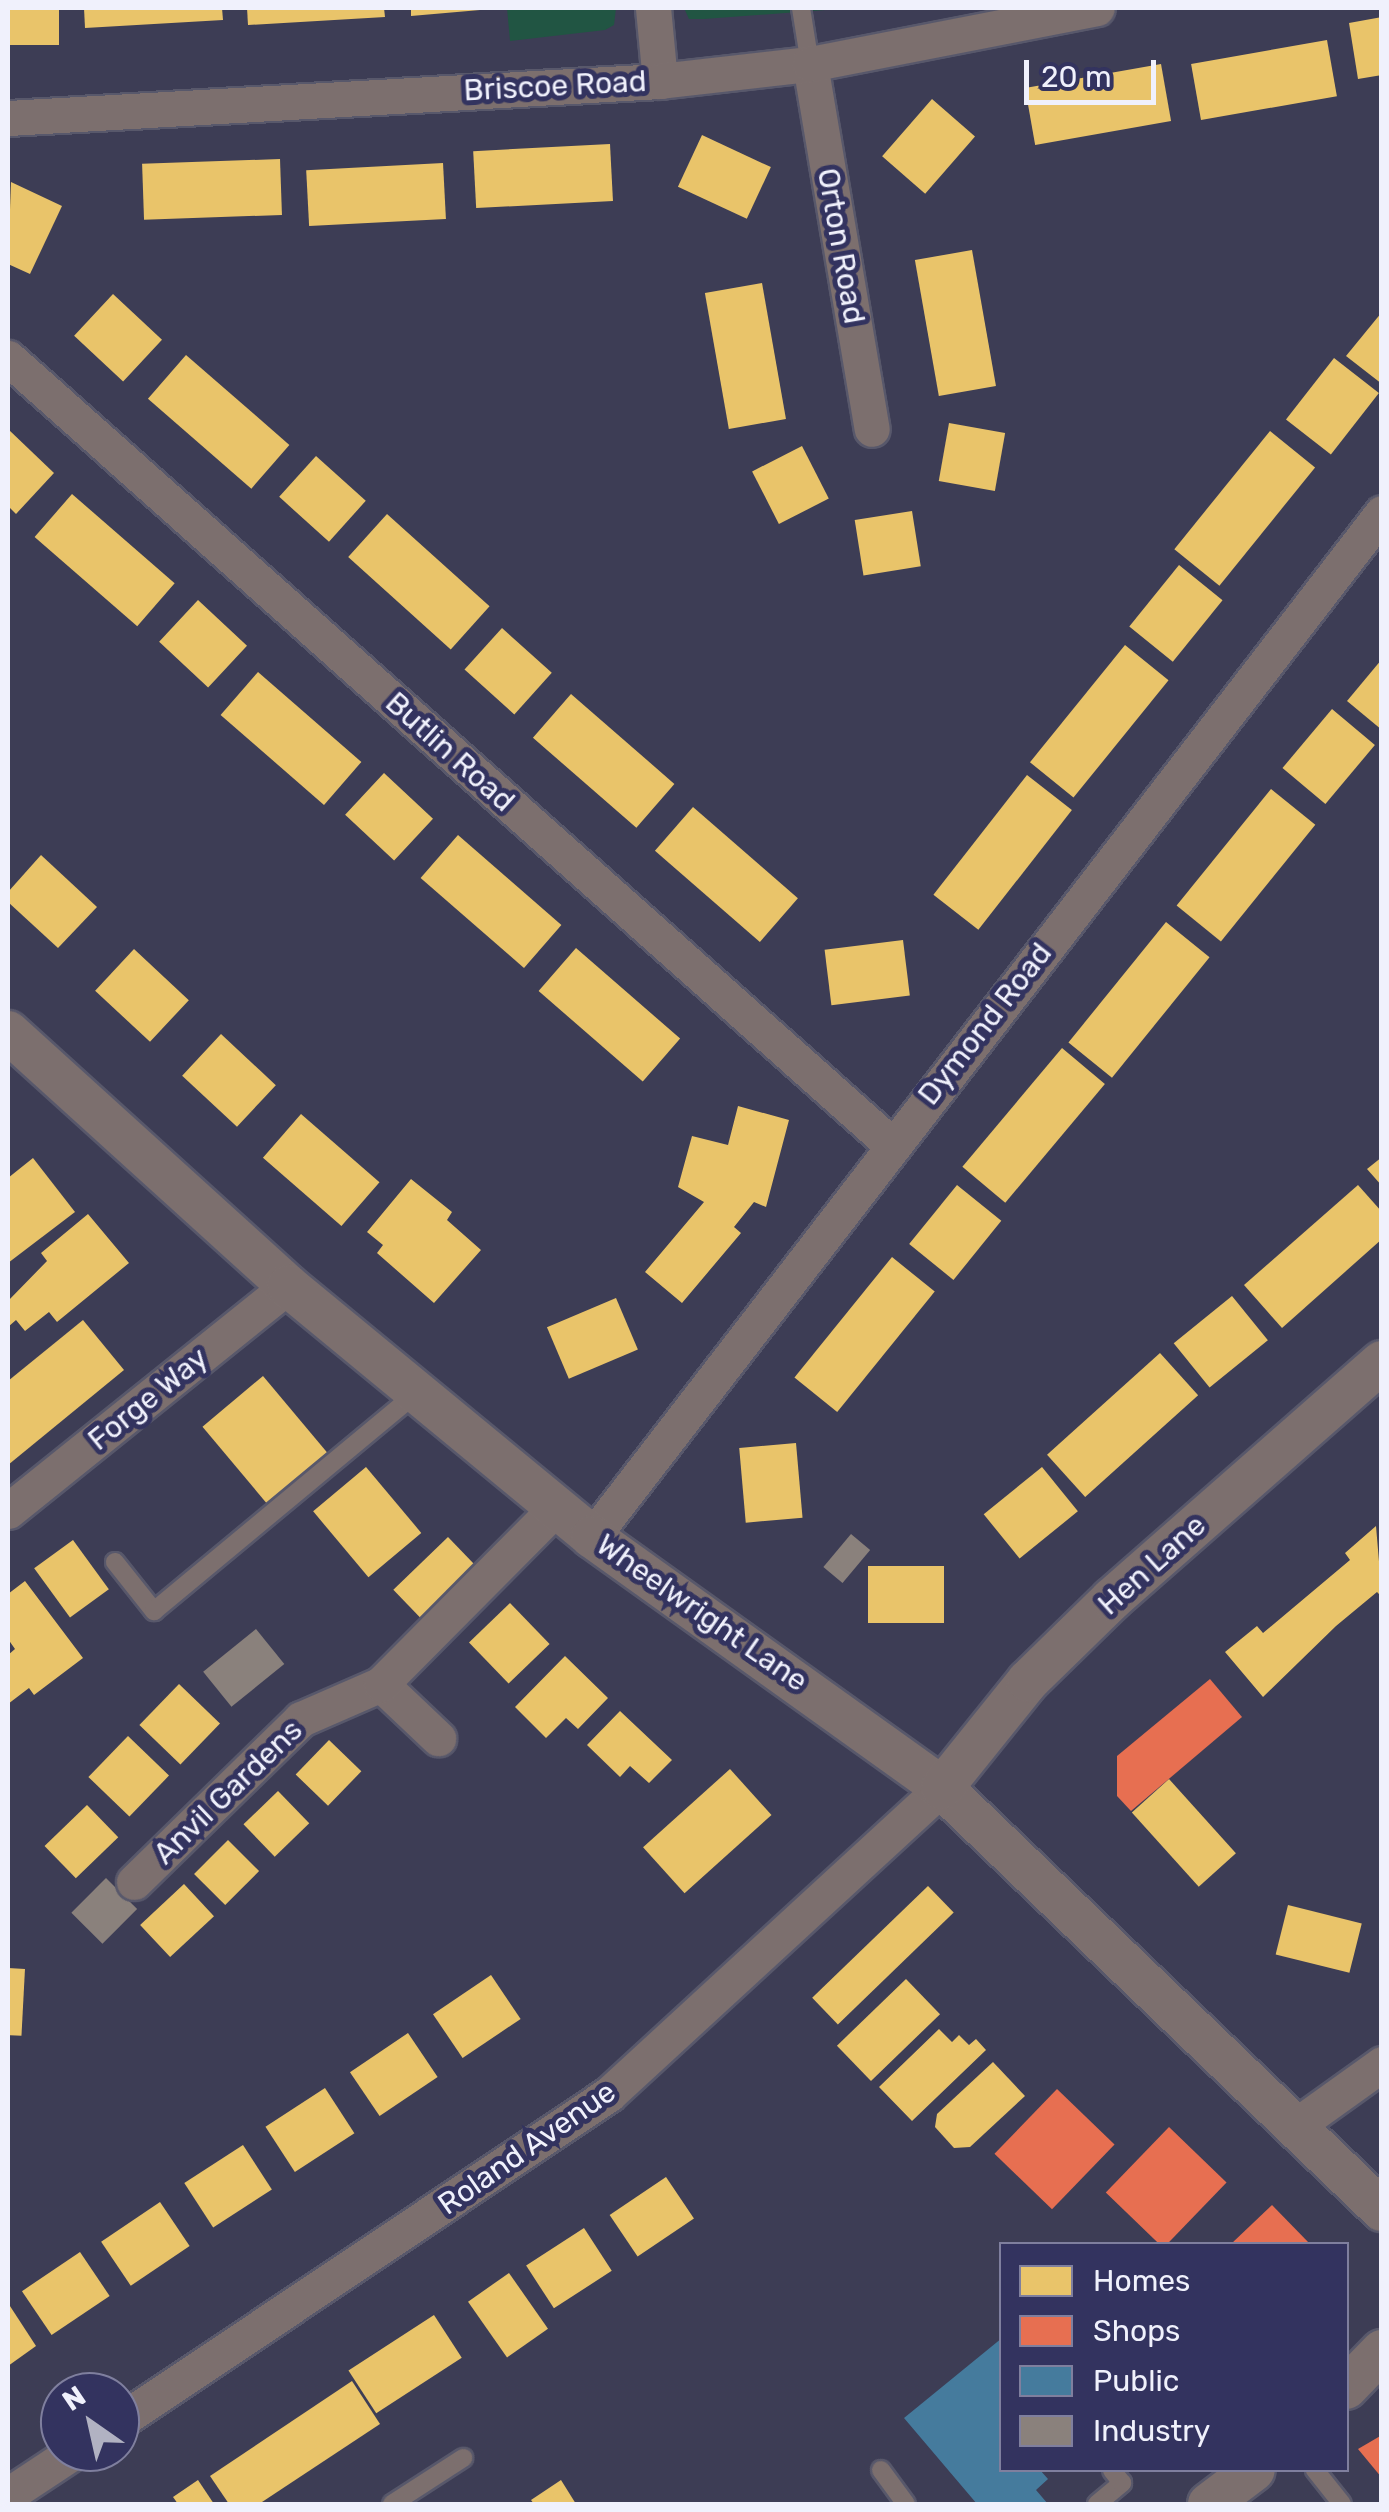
<!DOCTYPE html>
<style>
body{margin:0}
#map{position:relative;width:1389px;height:2512px;overflow:hidden;background:#3d3d55;font-family:Rubik,sans-serif}
div>[style]{position:absolute}
.green>*{inset:0;background:#215543}
.homes>*{inset:0;background:#e9c46a;transform-origin:0 0}
.shops>*{inset:0;background:#e76f51;transform-origin:0 0}
.public>*{inset:0;background:#457b9d}
.industry>*{inset:0;background:#8a817c;transform-origin:0 0}
.roads{filter:drop-shadow(2px 0 #58586b) drop-shadow(-2px 0 #58586b) drop-shadow(0 2px #58586b) drop-shadow(0 -2px #58586b)}
.service>*{height:18px;margin:-9px;padding:0 9px;transform-origin:9px;border-radius:9px;background:#7c6f6e}
.minor>*{height:35px;margin:-17.5px;padding:0 17.5px;transform-origin:17.5px;border-radius:17.5px;background:#7c6f6e}
.tertiary>*{height:42px;margin:-21px;padding:0 21px;transform-origin:21px;border-radius:21px;background:#7c6f6e}
span{translate:-50% -50%;white-space:nowrap;text-align:center;line-height:1.15;-webkit-text-stroke:10px #33335f;paint-order:stroke}
.street-label{font-size:30px;color:#f0f1fc}
.frame{position:absolute;inset:0;border:10px solid #f0f1fc;pointer-events:none}
.legend{position:absolute;left:999px;top:2242px;width:350px;height:230px;box-sizing:border-box;background:#33335f;border:2px solid #7f7f9e;margin:0;padding:12px 18px;list-style:none;font-size:30px;color:#f0f1fc}
.legend li{display:flex;align-items:center;gap:20px;height:50px}
.legend b{width:50px;border:2px solid #7f7f9e}
.north{position:absolute;left:40px;top:2372px;width:100px;height:100px;box-sizing:border-box;background:#33335f;border:2px solid #7f7f9e;border-radius:50%;rotate:326deg;font-size:28px;font-weight:700;line-height:40px;text-align:center;color:#f0f1fc}
.north::after{content:'';display:block;margin:auto;width:35px;height:45px;background:#b1b2c2;clip-path:polygon(50% 0,100% 100%,50% 72%,0 100%)}
.scale{position:absolute;left:1024px;top:60px;width:132px;height:45px;box-sizing:border-box;border:5px solid #f0f1fc;border-top:0;padding-left:12px;font-size:30px;line-height:35px;white-space:nowrap;color:#f0f1fc;-webkit-text-stroke:8px #33335f;paint-order:stroke}
</style>
<div id="map">
<div class="green">
<div style="clip-path:polygon(507px 8px,616px 8px,614px 25px,605px 30px,510px 41px)"></div>
<div style="clip-path:polygon(684px 8px,852px 8px,704px 19px,689px 19px)"></div>
</div>
<div class="homes">
<div style="left:8px;top:8px;width:51px;height:37px"></div>
<div style="clip-path:polygon(84px 8px,222px 8px,223px 20px,85px 28px)"></div>
<div style="clip-path:polygon(247px 8px,384px 8px,385px 17px,248px 25px)"></div>
<div style="clip-path:polygon(411px 8px,480px 8px,480px 10px,411px 16px)"></div>
<div style="clip-path:polygon(1382px 17px,1382px 75px,1358px 79px,1349px 23px)"></div>
<div style="left:1327px;top:40px;width:57px;height:138px;rotate:80deg"></div>
<div style="left:1161px;top:64px;width:58px;height:138px;rotate:80deg"></div>
<div style="left:932px;top:99px;width:57px;height:76px;rotate:41deg"></div>
<div style="left:702px;top:135px;width:76px;height:57px;rotate:25deg"></div>
<div style="left:610px;top:144px;width:57px;height:137px;rotate:87deg"></div>
<div style="left:280px;top:159px;width:56px;height:138px;rotate:88deg"></div>
<div style="left:443px;top:163px;width:56px;height:137px;rotate:87deg"></div>
<div style="clip-path:polygon(11px 182px,62px 206px,30px 274px,8px 264px)"></div>
<div style="left:972px;top:250px;width:138px;height:58px;rotate:80deg"></div>
<div style="left:762px;top:283px;width:138px;height:58px;rotate:80deg"></div>
<div style="left:113px;top:294px;width:67px;height:57px;rotate:43deg"></div>
<div style="clip-path:polygon(1382px 312px,1382px 384px,1346px 356px)"></div>
<div style="left:186px;top:355px;width:137px;height:58px;rotate:41deg"></div>
<div style="left:1334px;top:358px;width:57px;height:78px;rotate:38deg"></div>
<div style="left:949px;top:423px;width:57px;height:59px;rotate:10deg"></div>
<div style="clip-path:polygon(8px 429px,54px 473px,16px 514px,8px 506px)"></div>
<div style="left:1270px;top:431px;width:58px;height:152px;rotate:39deg"></div>
<div style="left:802px;top:446px;width:59px;height:56px;rotate:63deg"></div>
<div style="left:316px;top:456px;width:67px;height:55px;rotate:42deg"></div>
<div style="left:72px;top:494px;width:136px;height:57px;rotate:41deg"></div>
<div style="left:912px;top:511px;width:56px;height:58px;rotate:81deg"></div>
<div style="left:387px;top:514px;width:138px;height:58px;rotate:42deg"></div>
<div style="left:1179px;top:565px;width:56px;height:79px;rotate:39deg"></div>
<div style="left:198px;top:600px;width:67px;height:57px;rotate:43deg"></div>
<div style="left:502px;top:628px;width:67px;height:56px;rotate:42deg"></div>
<div style="left:1125px;top:645px;width:56px;height:151px;rotate:39deg"></div>
<div style="clip-path:polygon(1382px 659px,1382px 730px,1347px 701px)"></div>
<div style="left:258px;top:672px;width:137px;height:57px;rotate:41deg"></div>
<div style="left:571px;top:694px;width:137px;height:58px;rotate:41deg"></div>
<div style="left:1332px;top:709px;width:56px;height:77px;rotate:40deg"></div>
<div style="left:384px;top:773px;width:67px;height:57px;rotate:43deg"></div>
<div style="left:1027px;top:775px;width:57px;height:152px;rotate:38deg"></div>
<div style="left:1271px;top:789px;width:57px;height:150px;rotate:39deg"></div>
<div style="left:693px;top:807px;width:139px;height:58px;rotate:41deg"></div>
<div style="left:458px;top:835px;width:137px;height:57px;rotate:41deg"></div>
<div style="clip-path:polygon(41px 855px,97px 907px,58px 948px,8px 902px,8px 892px)"></div>
<div style="left:1166px;top:922px;width:56px;height:155px;rotate:39deg"></div>
<div style="left:903px;top:940px;width:56px;height:79px;rotate:83deg"></div>
<div style="left:576px;top:948px;width:138px;height:57px;rotate:41deg"></div>
<div style="left:134px;top:949px;width:75px;height:57px;rotate:43deg"></div>
<div style="left:221px;top:1034px;width:75px;height:57px;rotate:43deg"></div>
<div style="left:1062px;top:1048px;width:56px;height:155px;rotate:40deg"></div>
<div style="clip-path:polygon(738px 1106px,789px 1120px,766px 1207px,754px 1202px,734px 1227px,741px 1233px,682px 1303px,645px 1272px,704px 1202px,678px 1187px,692px 1136px,728px 1145px)"></div>
<div style="left:301px;top:1114px;width:104px;height:58px;rotate:41deg"></div>
<div style="clip-path:polygon(1382px 1157px,1382px 1186px,1367px 1169px)"></div>
<div style="clip-path:polygon(33px 1158px,75px 1212px,8px 1263px,8px 1178px)"></div>
<div style="clip-path:polygon(411px 1179px,452px 1212px,447px 1220px,481px 1250px,434px 1303px,377px 1253px,383px 1245px,367px 1232px)"></div>
<div style="left:957px;top:1185px;width:57px;height:76px;rotate:39deg"></div>
<div style="clip-path:polygon(1358px 1185px,1382px 1212px,1382px 1239px,1282px 1328px,1244px 1285px)"></div>
<div style="clip-path:polygon(88px 1214px,129px 1263px,57px 1322px,49px 1312px,25px 1331px,16px 1320px,8px 1327px,8px 1301px,47px 1261px,41px 1253px)"></div>
<div style="left:892px;top:1257px;width:55px;height:155px;rotate:39deg"></div>
<div style="left:1232px;top:1296px;width:57px;height:75px;rotate:51deg"></div>
<div style="left:616px;top:1298px;width:56px;height:75px;rotate:67deg"></div>
<div style="clip-path:polygon(83px 1320px,124px 1370px,8px 1465px,8px 1381px)"></div>
<div style="left:1160px;top:1353px;width:57px;height:152px;rotate:48deg"></div>
<div style="left:263px;top:1376px;width:104px;height:79px;rotate:50deg"></div>
<div style="left:796px;top:1443px;width:75px;height:57px;rotate:85deg"></div>
<div style="left:366px;top:1467px;width:86px;height:69px;rotate:50deg"></div>
<div style="left:1042px;top:1467px;width:57px;height:75px;rotate:51deg"></div>
<div style="clip-path:polygon(1376px 1526px,1382px 1597px,1377px 1592px,1336px 1626px,1263px 1697px,1225px 1652px,1257px 1626px,1263px 1633px,1350px 1560px,1345px 1553px)"></div>
<div style="left:448px;top:1537px;width:43px;height:76px;rotate:46deg"></div>
<div style="left:73px;top:1540px;width:61px;height:48px;rotate:54deg"></div>
<div style="left:868px;top:1566px;width:76px;height:57px"></div>
<div style="clip-path:polygon(25px 1581px,83px 1658px,34px 1695px,29px 1688px,8px 1704px,8px 1655px,15px 1649px,8px 1639px,8px 1594px)"></div>
<div style="left:510px;top:1603px;width:57px;height:57px;rotate:46deg"></div>
<div style="clip-path:polygon(565px 1656px,608px 1698px,578px 1729px,566px 1718px,546px 1738px,515px 1707px)"></div>
<div style="left:179px;top:1684px;width:57px;height:57px;rotate:44deg"></div>
<div style="clip-path:polygon(620px 1711px,672px 1760px,649px 1783px,630px 1766px,620px 1777px,587px 1745px)"></div>
<div style="left:128px;top:1736px;width:57px;height:57px;rotate:44deg"></div>
<div style="left:329px;top:1740px;width:45px;height:48px;rotate:44deg"></div>
<div style="left:730px;top:1769px;width:62px;height:117px;rotate:48deg"></div>
<div style="left:1169px;top:1779px;width:100px;height:50px;rotate:48deg"></div>
<div style="left:278px;top:1791px;width:45px;height:48px;rotate:46deg"></div>
<div style="left:87px;top:1805px;width:45px;height:59px;rotate:46deg"></div>
<div style="left:228px;top:1840px;width:44px;height:48px;rotate:45deg"></div>
<div style="left:184px;top:1884px;width:44px;height:60px;rotate:47deg"></div>
<div style="left:928px;top:1886px;width:37px;height:161px;rotate:46deg"></div>
<div style="left:1288px;top:1905px;width:76px;height:51px;rotate:14deg"></div>
<div style="left:8px;top:1968px;width:17px;height:67px;rotate:3deg"></div>
<div style="left:491px;top:1975px;width:53px;height:70px;rotate:56deg"></div>
<div style="left:906px;top:1979px;width:49px;height:96px;rotate:46deg"></div>
<div style="clip-path:polygon(939px 2029px,952px 2042px,959px 2035px,969px 2045px,976px 2039px,986px 2050px,912px 2121px,879px 2087px)"></div>
<div style="left:408px;top:2033px;width:53px;height:70px;rotate:56deg"></div>
<div style="clip-path:polygon(993px 2062px,1025px 2096px,970px 2147px,954px 2148px,935px 2127px,937px 2114px)"></div>
<div style="left:325px;top:2088px;width:54px;height:71px;rotate:57deg"></div>
<div style="left:243px;top:2145px;width:53px;height:70px;rotate:57deg"></div>
<div style="left:666px;top:2177px;width:50px;height:68px;rotate:56deg"></div>
<div style="left:160px;top:2202px;width:53px;height:71px;rotate:56deg"></div>
<div style="left:584px;top:2228px;width:51px;height:69px;rotate:57deg"></div>
<div style="left:80px;top:2252px;width:53px;height:70px;rotate:56deg"></div>
<div style="left:509px;top:2273px;width:68px;height:50px;rotate:55deg"></div>
<div style="clip-path:polygon(8px 2303px,36px 2346px,8px 2366px)"></div>
<div style="left:434px;top:2315px;width:51px;height:102px;rotate:57deg"></div>
<div style="clip-path:polygon(352px 2381px,380px 2424px,259px 2504px,229px 2504px,210px 2476px)"></div>
<div style="clip-path:polygon(198px 2480px,214px 2504px,178px 2504px,173px 2497px)"></div>
<div style="clip-path:polygon(561px 2480px,576px 2504px,534px 2504px,531px 2500px)"></div>
</div>
<div class="shops">
<div style="clip-path:polygon(1210px 1679px,1242px 1717px,1131px 1811px,1117px 1796px,1117px 1756px)"></div>
<div style="left:1057px;top:2089px;width:80px;height:90px;rotate:44deg"></div>
<div style="left:1169px;top:2127px;width:80px;height:91px;rotate:44deg"></div>
<div style="clip-path:polygon(1272px 2205px,1310px 2244px,1231px 2244px)"></div>
<div style="clip-path:polygon(1382px 2435px,1382px 2478px,1358px 2449px)"></div>
</div>
<div class="public">
<div style="clip-path:polygon(1002px 2338px,1002px 2470px,1040px 2470px,1048px 2479px,1036px 2490px,1048px 2504px,977px 2504px,904px 2418px)"></div>
</div>
<div class="industry">
<div style="left:851px;top:1534px;width:25px;height:43px;rotate:40deg"></div>
<div style="left:256px;top:1629px;width:45px;height:68px;rotate:51deg"></div>
<div style="left:106px;top:1878px;width:44px;height:49px;rotate:45deg"></div>
</div>
<div class="roads">
<div class="service">
<div style="left:801px;top:8px;width:57px;rotate:80.9deg"></div>
<div style="left:115px;top:1562px;width:63px;rotate:51.5deg"></div>
<div style="left:154px;top:1611px;width:342px;rotate:-39.7deg"></div>
<div style="left:881px;top:2470px;width:42px;rotate:53.7deg"></div>
<div style="left:1315px;top:2470px;width:43px;rotate:51.5deg"></div>
<div style="left:392px;top:2504px;width:85px;rotate:-32.9deg"></div>
<div style="left:1097px;top:2504px;width:33px;rotate:-40deg"></div>
<div style="left:1122px;top:2483px;width:16px;rotate:-128deg"></div>
</div>
<div class="minor">
<div style="left:653px;top:8px;width:73px;rotate:84.5deg"></div>
<div style="left:810px;top:64px;width:370px;rotate:80.4deg"></div>
<div style="left:8px;top:118px;width:653px;rotate:-3.25deg"></div>
<div style="left:660px;top:81px;width:151px;rotate:-6.5deg"></div>
<div style="left:810px;top:64px;width:292px;rotate:-11deg"></div>
<div style="left:8px;top:358px;width:1184px;rotate:41.68deg"></div>
<div style="left:8px;top:1511px;width:359px;rotate:-38.8deg"></div>
<div style="left:592px;top:1537px;width:1293px;rotate:-52.35deg"></div>
<div style="left:381px;top:1684px;width:79px;rotate:43.5deg"></div>
<div style="left:134px;top:1882px;width:233px;rotate:-44.3deg"></div>
<div style="left:301px;top:1719px;width:87px;rotate:-23.6deg"></div>
<div style="left:381px;top:1684px;width:250px;rotate:-45.2deg"></div>
<div style="left:1294px;top:2127px;width:108px;rotate:-35.6deg"></div>
<div style="left:120px;top:2421px;width:588px;rotate:-33.77deg"></div>
<div style="left:609px;top:2094px;width:452px;rotate:-42.6deg"></div>
<div style="left:8px;top:2495px;width:78px;rotate:-33.5deg"></div>
</div>
<div class="tertiary">
<div style="left:8px;top:1032px;width:378px;rotate:42.2deg"></div>
<div style="left:288px;top:1286px;width:394px;rotate:39.5deg"></div>
<div style="left:592px;top:1537px;width:431px;rotate:35.6deg"></div>
<div style="left:942px;top:1788px;width:610px;rotate:43.8deg"></div>
<div style="left:942px;top:1788px;width:137px;rotate:-51.2deg"></div>
<div style="left:1028px;top:1681px;width:117px;rotate:-44.3deg"></div>
<div style="left:1112px;top:1599px;width:359px;rotate:-41.3deg"></div>
<div style="left:1346px;top:2388px;width:52px;rotate:-45.8deg"></div>
<div style="left:1209px;top:2504px;width:56px;rotate:-37.1deg"></div>
</div>
</div>
<div class="street-label">
<span style="left:555px;top:86px;rotate:-3deg">Briscoe Road</span>
<span style="left:841px;top:246px;rotate:80deg">Orton Road</span>
<span style="left:450px;top:752px;rotate:42deg">Butlin Road</span>
<span style="left:985px;top:1024px;rotate:-52deg">Dymond Road</span>
<span style="left:148px;top:1399px;rotate:-39deg">Forge Way</span>
<span style="left:1152px;top:1565px;rotate:-42deg">Hen Lane</span>
<span style="left:702px;top:1613px;rotate:35deg">Wheelwright Lane</span>
<span style="left:228px;top:1792px;rotate:-44deg">Anvil Gardens</span>
<span style="left:527px;top:2148px;rotate:-35deg">Roland Avenue</span>
</div>
<div class="frame"></div>
<ul class="legend">
<li><b style="height:28px;background:#e9c46a"></b>Homes</li>
<li><b style="height:28px;background:#e76f51"></b>Shops</li>
<li><b style="height:28px;background:#457b9d"></b>Public</li>
<li><b style="height:28px;background:#8a817c"></b>Industry</li>
</ul>
<div class="north">N</div>
<div class="scale">20 m</div>
</div>
